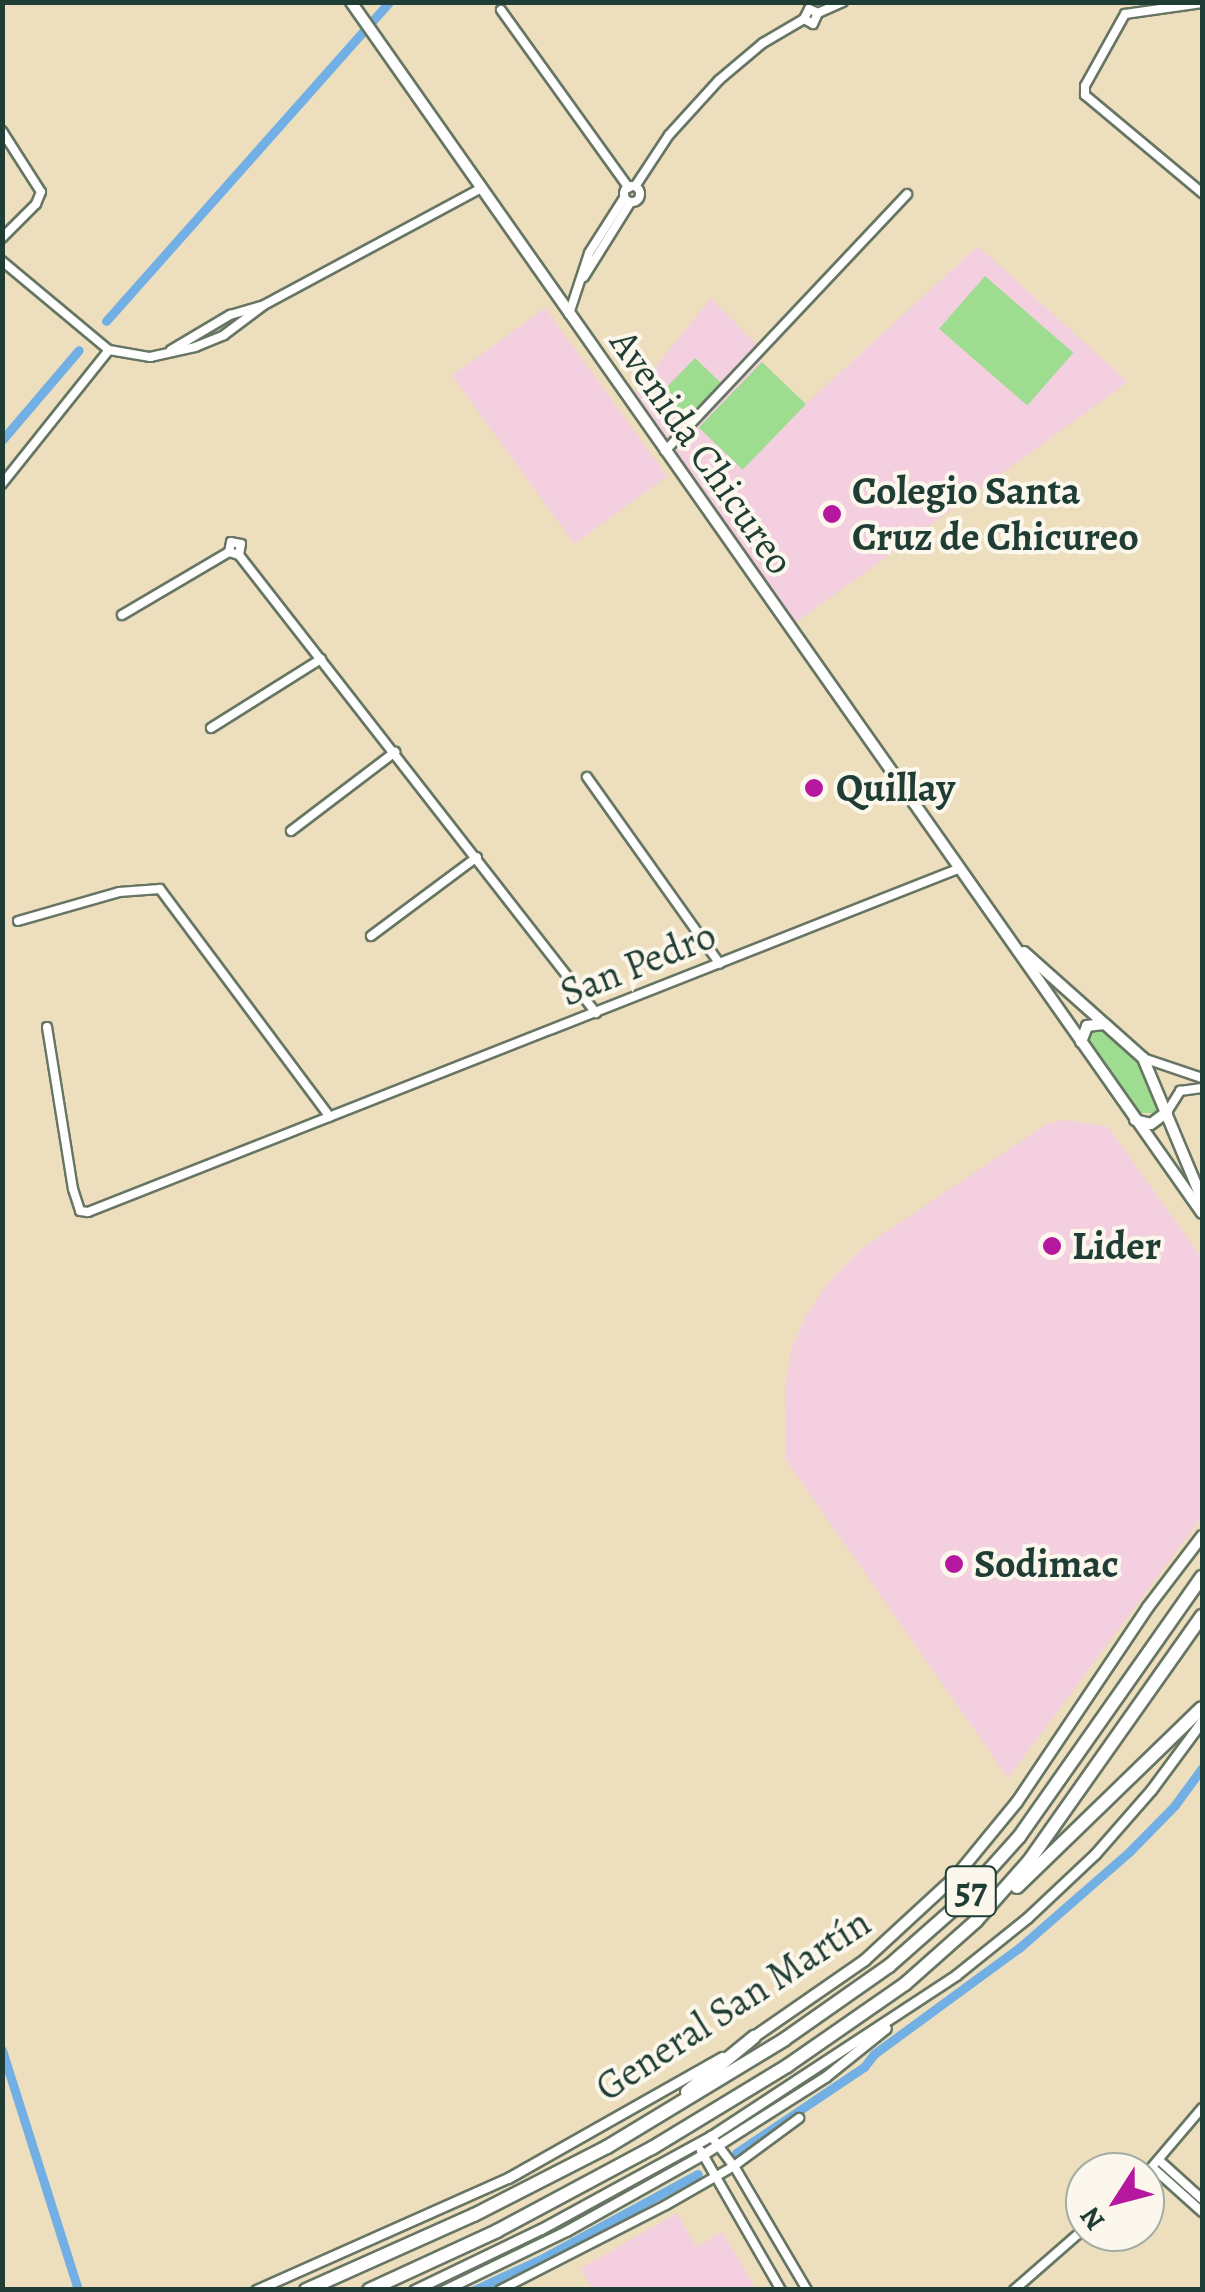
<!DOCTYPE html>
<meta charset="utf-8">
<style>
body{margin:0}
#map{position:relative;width:1205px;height:2292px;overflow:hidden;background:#eddfbd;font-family:Alegreya,serif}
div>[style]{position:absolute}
.built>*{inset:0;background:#f3cfe0;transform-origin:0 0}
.green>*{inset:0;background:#9edc90;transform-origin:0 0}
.canal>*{height:9px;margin:-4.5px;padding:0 4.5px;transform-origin:4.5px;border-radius:4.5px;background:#71afe4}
.roads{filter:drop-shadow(2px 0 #677664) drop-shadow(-2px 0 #677664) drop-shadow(0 2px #677664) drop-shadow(0 -2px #677664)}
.minor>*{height:8px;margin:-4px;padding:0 4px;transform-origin:4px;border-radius:4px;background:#fff}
.minor>.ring{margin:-4px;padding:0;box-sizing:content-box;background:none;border:8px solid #fff;border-radius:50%}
.tertiary>*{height:9px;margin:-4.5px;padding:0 4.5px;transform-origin:4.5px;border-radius:4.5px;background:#fff}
.secondary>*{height:10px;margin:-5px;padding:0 5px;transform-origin:5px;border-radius:5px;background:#fff}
.motorway>*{height:12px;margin:-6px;padding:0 6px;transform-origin:6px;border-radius:6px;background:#fff}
.dots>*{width:28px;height:28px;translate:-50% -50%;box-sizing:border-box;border:5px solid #fbf7ec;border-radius:50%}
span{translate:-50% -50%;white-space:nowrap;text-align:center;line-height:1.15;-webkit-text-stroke:8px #fbf7ec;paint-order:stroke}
.shield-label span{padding:2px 8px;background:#fbf7ec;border:2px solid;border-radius:8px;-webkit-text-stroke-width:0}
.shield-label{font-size:38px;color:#1f3d34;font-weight:700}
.street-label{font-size:40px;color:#1f3d34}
.poi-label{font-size:40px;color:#1f3d34;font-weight:700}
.left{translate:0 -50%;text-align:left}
.frame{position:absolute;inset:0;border:5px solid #1f3d34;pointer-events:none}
.north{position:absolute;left:1065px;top:2152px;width:100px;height:100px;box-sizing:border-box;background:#fbf7ec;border:2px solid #a3ada2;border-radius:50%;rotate:234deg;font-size:28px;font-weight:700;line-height:40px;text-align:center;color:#1f3d34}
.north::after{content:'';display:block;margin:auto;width:35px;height:45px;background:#b5179e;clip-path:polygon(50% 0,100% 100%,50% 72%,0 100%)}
</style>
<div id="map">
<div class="built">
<div style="clip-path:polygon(978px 246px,1128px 382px,794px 624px,634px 394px,711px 298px,765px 353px,761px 361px,806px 404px)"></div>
<div style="left:545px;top:308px;width:208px;height:115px;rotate:54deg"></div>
<div style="clip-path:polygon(1066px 1120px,1108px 1127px,1202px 1258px,1202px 1517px,1008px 1778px,786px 1460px,785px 1389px,792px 1347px,806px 1316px,827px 1284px,861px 1249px,1048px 1123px)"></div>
<div style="clip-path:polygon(677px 2213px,696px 2247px,722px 2232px,756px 2289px,592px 2289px,581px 2268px)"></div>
</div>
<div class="green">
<div style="left:985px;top:276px;width:117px;height:70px;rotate:41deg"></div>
<div style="left:695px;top:358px;width:42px;height:50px;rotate:44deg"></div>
<div style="left:762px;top:362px;width:61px;height:91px;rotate:44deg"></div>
<div style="clip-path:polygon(1102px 1027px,1137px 1056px,1159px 1107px,1155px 1113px,1135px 1113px,1085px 1042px,1087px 1031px)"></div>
</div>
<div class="canal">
<div style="left:106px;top:321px;width:426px;rotate:-48.4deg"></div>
<div style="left:2px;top:440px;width:118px;rotate:-49.5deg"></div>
<div style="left:2px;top:2050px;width:252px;rotate:72.4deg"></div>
<div style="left:736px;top:2153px;width:154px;rotate:-33.9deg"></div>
<div style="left:864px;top:2067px;width:16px;rotate:-52deg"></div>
<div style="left:874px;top:2054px;width:180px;rotate:-36.2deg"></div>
<div style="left:1019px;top:1948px;width:147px;rotate:-41.1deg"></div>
<div style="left:1130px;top:1851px;width:64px;rotate:-45.6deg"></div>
<div style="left:1175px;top:1805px;width:46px;rotate:-53.9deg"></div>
<div style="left:474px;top:2290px;width:76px;rotate:-24.9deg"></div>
<div style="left:543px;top:2258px;width:176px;rotate:-28.5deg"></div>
</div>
<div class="roads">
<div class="minor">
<div style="left:501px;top:10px;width:219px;rotate:54.3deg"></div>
<div style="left:818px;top:13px;width:10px;rotate:-156deg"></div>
<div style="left:809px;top:9px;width:11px;rotate:117deg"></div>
<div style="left:804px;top:19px;width:10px;rotate:29deg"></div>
<div style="left:813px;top:24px;width:12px;rotate:-66deg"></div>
<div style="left:818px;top:13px;width:27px;rotate:-24deg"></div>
<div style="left:1125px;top:14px;width:82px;rotate:119.1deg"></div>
<div style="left:1085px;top:86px;width:9px;rotate:90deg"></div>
<div style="left:1085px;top:95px;width:153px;rotate:39.9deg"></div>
<div style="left:1125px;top:14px;width:78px;rotate:-8.1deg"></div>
<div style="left:2px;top:131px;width:72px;rotate:57.4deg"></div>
<div style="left:41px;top:192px;width:13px;rotate:113deg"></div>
<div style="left:36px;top:204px;width:48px;rotate:135deg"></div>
<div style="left:636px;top:185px;width:60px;rotate:-56.6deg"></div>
<div style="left:669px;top:135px;width:74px;rotate:-47.7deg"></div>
<div style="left:719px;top:80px;width:57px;rotate:-40.1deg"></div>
<div style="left:763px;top:43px;width:48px;rotate:-30.3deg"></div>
<div class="ring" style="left:624px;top:186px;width:8px;height:8px"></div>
<div style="left:2px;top:261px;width:139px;rotate:39.8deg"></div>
<div style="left:109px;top:350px;width:42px;rotate:9.7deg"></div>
<div style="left:150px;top:357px;width:46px;rotate:-12.5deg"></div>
<div style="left:195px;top:347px;width:31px;rotate:-22deg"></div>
<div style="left:224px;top:335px;width:50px;rotate:-36.9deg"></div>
<div style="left:264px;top:305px;width:247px;rotate:-28.3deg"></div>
<div style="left:584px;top:277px;width:87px;rotate:-58.1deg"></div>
<div style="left:569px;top:314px;width:64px;rotate:-71.8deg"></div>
<div style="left:589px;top:253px;width:65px;rotate:-57.5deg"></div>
<div style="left:171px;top:350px;width:69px;rotate:-30.7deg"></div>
<div style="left:230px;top:315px;width:32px;rotate:-16deg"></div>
<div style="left:665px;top:451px;width:353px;rotate:-46.7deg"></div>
<div style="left:2px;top:484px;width:171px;rotate:-51.4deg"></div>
<div style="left:239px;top:555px;width:11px;rotate:-80deg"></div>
<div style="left:241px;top:544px;width:10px;rotate:-169deg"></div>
<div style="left:231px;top:542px;width:10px;rotate:101deg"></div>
<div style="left:229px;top:552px;width:10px;rotate:17deg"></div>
<div style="left:239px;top:555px;width:581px;rotate:52.06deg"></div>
<div style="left:122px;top:615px;width:124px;rotate:-30.5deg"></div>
<div style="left:211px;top:728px;width:130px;rotate:-32.1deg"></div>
<div style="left:587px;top:777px;width:229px;rotate:54.6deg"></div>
<div style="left:291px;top:831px;width:131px;rotate:-37.2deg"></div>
<div style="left:18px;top:921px;width:105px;rotate:-16deg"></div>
<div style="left:119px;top:892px;width:41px;rotate:-4.2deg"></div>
<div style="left:160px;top:889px;width:284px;rotate:53.3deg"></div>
<div style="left:371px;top:936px;width:132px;rotate:-36.7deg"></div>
<div style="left:47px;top:1027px;width:164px;rotate:80.9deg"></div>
<div style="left:73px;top:1189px;width:23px;rotate:72deg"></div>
<div style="left:80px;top:1211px;width:8px;rotate:7deg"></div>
<div style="left:88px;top:1212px;width:935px;rotate:-21.52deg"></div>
<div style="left:1143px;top:1058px;width:62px;rotate:18.7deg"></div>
<div style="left:1167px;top:1112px;width:25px;rotate:-58deg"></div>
<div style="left:1180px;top:1091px;width:22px;rotate:-8deg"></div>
<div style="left:711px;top:2136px;width:38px;rotate:53deg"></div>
<div style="left:734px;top:2166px;width:144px;rotate:59.5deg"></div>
<div style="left:701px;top:2151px;width:160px;rotate:60.1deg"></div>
<div style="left:1160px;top:2161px;width:57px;rotate:42.1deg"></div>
<div style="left:1153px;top:2168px;width:66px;rotate:41.9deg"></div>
<div style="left:1145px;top:2175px;width:88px;rotate:-49.6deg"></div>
<div style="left:500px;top:2290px;width:186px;rotate:-27.1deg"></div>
<div style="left:666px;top:2205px;width:78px;rotate:-29.8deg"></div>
<div style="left:734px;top:2166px;width:81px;rotate:-36.4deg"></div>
<div style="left:1014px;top:2290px;width:94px;rotate:-41.1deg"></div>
</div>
<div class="tertiary">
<div style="left:256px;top:2290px;width:276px;rotate:-24deg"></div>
<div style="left:508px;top:2178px;width:246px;rotate:-29.5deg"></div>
<div style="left:414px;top:2290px;width:141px;rotate:-25.7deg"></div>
<div style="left:541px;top:2229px;width:194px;rotate:-28.7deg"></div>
<div style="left:711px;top:2136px;width:293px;rotate:-33.3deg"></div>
<div style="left:956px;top:1975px;width:91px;rotate:-38.8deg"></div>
<div style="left:1027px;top:1918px;width:93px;rotate:-43.3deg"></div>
<div style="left:1095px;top:1854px;width:85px;rotate:-48.8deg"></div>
<div style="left:1151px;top:1790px;width:86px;rotate:-53.5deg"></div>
<div style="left:444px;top:2290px;width:136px;rotate:-25.8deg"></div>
<div style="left:566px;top:2231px;width:156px;rotate:-29.2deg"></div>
<div style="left:702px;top:2155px;width:146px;rotate:-32.4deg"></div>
<div style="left:825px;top:2077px;width:78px;rotate:-38.8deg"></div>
</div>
<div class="secondary">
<div style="left:351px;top:2px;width:1480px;rotate:54.9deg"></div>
<div style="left:1024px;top:952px;width:159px;rotate:41.7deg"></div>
<div style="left:1143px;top:1058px;width:153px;rotate:67.3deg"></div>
<div style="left:1081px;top:1042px;width:17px;rotate:-69deg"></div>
<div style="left:1087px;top:1026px;width:17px;rotate:-7deg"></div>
<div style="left:1135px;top:1120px;width:16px;rotate:14deg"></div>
<div style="left:1151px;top:1124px;width:20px;rotate:-37deg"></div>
<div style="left:754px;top:2037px;width:135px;rotate:-34.7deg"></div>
<div style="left:865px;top:1960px;width:125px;rotate:-42.7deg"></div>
<div style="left:957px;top:1875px;width:94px;rotate:-50.6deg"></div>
<div style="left:1017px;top:1802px;width:235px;rotate:-56.1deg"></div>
<div style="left:1148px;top:1607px;width:89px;rotate:-52.7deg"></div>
</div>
<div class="motorway">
<div style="left:1017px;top:1887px;width:257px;rotate:-44.1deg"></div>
<div style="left:687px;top:2092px;width:87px;rotate:-39.4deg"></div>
<div style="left:306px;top:2290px;width:184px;rotate:-24.1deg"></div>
<div style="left:474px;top:2215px;width:149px;rotate:-27.1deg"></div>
<div style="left:607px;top:2147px;width:208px;rotate:-31.2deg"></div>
<div style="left:785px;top:2039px;width:127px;rotate:-35.1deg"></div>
<div style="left:889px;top:1966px;width:91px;rotate:-41.4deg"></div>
<div style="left:957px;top:1906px;width:93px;rotate:-48.1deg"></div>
<div style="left:1019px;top:1837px;width:318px;rotate:-54.9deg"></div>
<div style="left:369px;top:2290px;width:141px;rotate:-24.7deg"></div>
<div style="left:497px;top:2231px;width:176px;rotate:-28.2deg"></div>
<div style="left:652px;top:2148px;width:158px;rotate:-31.3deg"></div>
<div style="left:787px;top:2066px;width:144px;rotate:-34.8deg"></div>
<div style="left:905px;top:1984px;width:95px;rotate:-41.6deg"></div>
<div style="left:976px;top:1921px;width:80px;rotate:-48.5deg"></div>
<div style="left:1029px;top:1861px;width:300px;rotate:-54.8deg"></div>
</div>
</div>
<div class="dots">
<div style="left:832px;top:514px;background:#b5179e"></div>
<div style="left:814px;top:788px;background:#b5179e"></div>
<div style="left:1052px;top:1246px;background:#b5179e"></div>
<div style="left:954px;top:1564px;background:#b5179e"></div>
</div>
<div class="shield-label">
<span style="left:971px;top:1891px">57</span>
</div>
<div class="street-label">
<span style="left:702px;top:452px;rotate:55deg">Avenida Chicureo</span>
<span style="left:638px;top:964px;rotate:-22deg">San Pedro</span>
<span style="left:733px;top:2005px;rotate:-33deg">General San Martín</span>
</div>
<div class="poi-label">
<span class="left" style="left:852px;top:514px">Colegio Santa<br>Cruz de Chicureo</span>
<span class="left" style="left:836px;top:788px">Quillay</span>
<span class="left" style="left:1072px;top:1246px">Lider</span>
<span class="left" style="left:974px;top:1564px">Sodimac</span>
</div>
<div class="frame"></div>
<div class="north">N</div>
</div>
